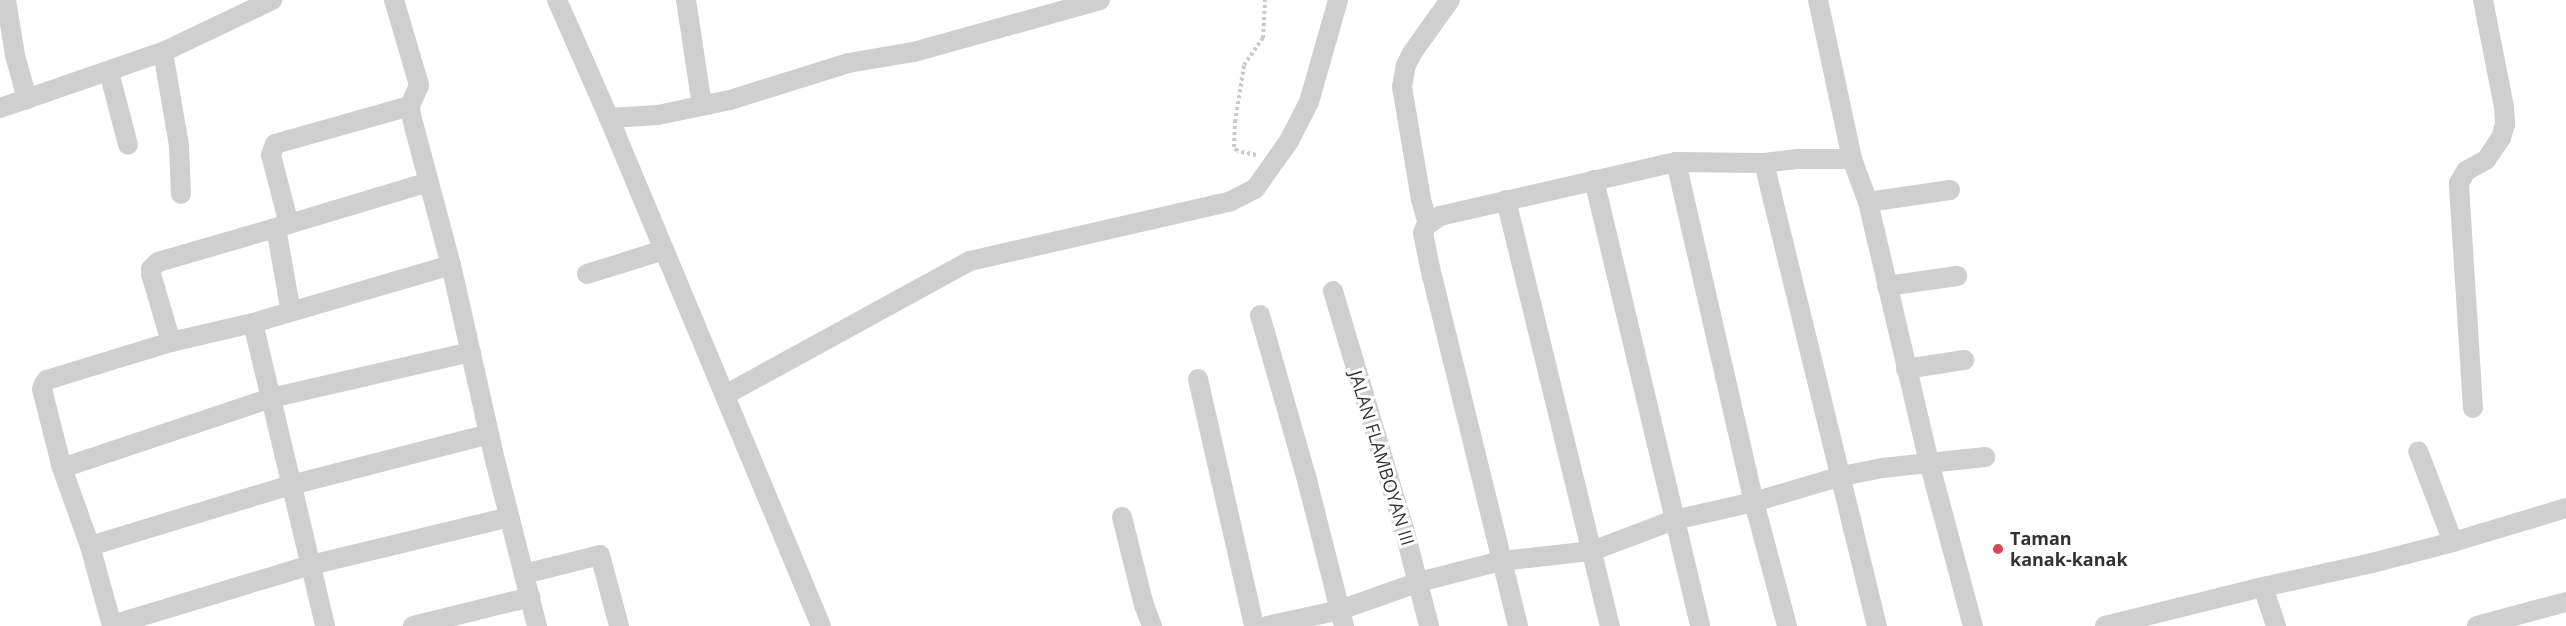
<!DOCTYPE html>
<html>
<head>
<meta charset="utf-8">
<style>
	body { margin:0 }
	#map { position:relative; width:2566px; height:626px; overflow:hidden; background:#fff; font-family:"Open Sans",sans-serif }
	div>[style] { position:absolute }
	.path>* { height:4px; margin-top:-2px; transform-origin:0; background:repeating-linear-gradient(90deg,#c9c9c9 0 3px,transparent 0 6px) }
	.minor>* { height:20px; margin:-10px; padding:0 10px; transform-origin:10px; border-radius:10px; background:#cfcfcf }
	.dots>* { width:16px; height:16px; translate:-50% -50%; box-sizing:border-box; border:3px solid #fff; border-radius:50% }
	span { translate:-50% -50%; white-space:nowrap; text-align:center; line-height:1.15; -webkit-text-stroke:6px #fff; paint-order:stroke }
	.street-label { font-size:18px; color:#323232 }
	.poi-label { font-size:18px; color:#323232; font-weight:700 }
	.left { translate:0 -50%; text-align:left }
</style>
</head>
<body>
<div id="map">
	<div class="path">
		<div style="left:1256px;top:155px;width:19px;rotate:-168deg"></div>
		<div style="left:1237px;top:151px;width:5px;rotate:-127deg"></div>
		<div style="left:1234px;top:147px;width:25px;rotate:-88deg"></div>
		<div style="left:1235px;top:122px;width:58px;rotate:-81deg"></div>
		<div style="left:1244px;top:65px;width:33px;rotate:-55deg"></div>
		<div style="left:1263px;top:38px;width:38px;rotate:-87deg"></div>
	</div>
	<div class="minor">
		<div style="left:6px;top:0;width:56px;rotate:80.7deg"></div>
		<div style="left:15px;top:55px;width:46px;rotate:74.7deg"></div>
		<div style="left:394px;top:0;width:89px;rotate:73.6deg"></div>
		<div style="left:419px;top:85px;width:23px;rotate:113deg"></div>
		<div style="left:410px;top:106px;width:9px;rotate:84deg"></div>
		<div style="left:411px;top:115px;width:155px;rotate:75.1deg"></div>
		<div style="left:451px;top:265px;width:204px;rotate:77.3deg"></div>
		<div style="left:496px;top:464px;width:167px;rotate:75.8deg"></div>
		<div style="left:557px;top:0;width:129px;rotate:66.2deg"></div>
		<div style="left:609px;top:118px;width:550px;rotate:67.35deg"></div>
		<div style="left:686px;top:0;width:107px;rotate:81.4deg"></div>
		<div style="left:1818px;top:0;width:163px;rotate:77.9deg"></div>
		<div style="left:1852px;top:159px;width:46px;rotate:69.6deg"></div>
		<div style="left:1868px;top:202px;width:267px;rotate:76.8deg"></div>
		<div style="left:1929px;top:462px;width:170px;rotate:75deg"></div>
		<div style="left:163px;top:52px;width:95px;rotate:80.3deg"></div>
		<div style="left:179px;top:146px;width:48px;rotate:87.6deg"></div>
		<div style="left:109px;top:72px;width:75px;rotate:75.4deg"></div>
		<div style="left:410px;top:106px;width:140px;rotate:164.3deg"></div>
		<div style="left:275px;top:144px;width:12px;rotate:110deg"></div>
		<div style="left:271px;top:155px;width:71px;rotate:75.4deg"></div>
		<div style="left:289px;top:224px;width:136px;rotate:163.8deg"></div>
		<div style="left:158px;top:262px;width:10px;rotate:135deg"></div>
		<div style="left:151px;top:269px;width:5px;rotate:90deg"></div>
		<div style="left:151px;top:274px;width:71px;rotate:73.6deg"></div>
		<div style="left:171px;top:342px;width:84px;rotate:-13deg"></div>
		<div style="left:253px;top:323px;width:206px;rotate:-16.3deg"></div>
		<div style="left:0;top:108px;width:172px;rotate:-19deg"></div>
		<div style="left:163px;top:52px;width:121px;rotate:-25.5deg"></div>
		<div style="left:609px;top:118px;width:49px;rotate:-3.5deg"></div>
		<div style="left:658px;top:115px;width:74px;rotate:-11.8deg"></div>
		<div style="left:730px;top:100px;width:124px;rotate:-17.4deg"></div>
		<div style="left:848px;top:63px;width:67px;rotate:-9.5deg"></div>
		<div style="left:914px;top:52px;width:193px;rotate:-15.6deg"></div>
		<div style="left:1676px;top:162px;width:349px;rotate:77.1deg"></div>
		<div style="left:1754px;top:502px;width:128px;rotate:75.1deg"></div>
		<div style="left:1764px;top:163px;width:477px;rotate:76.3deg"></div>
		<div style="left:1594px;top:180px;width:458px;rotate:76.6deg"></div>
		<div style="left:1506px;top:200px;width:439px;rotate:76.3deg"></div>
		<div style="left:1868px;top:202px;width:83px;rotate:-8.3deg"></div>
		<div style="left:289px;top:224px;width:146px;rotate:-16.7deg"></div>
		<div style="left:1428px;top:224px;width:26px;rotate:-106deg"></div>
		<div style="left:1421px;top:199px;width:114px;rotate:-99.6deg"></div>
		<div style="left:1402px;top:87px;width:22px;rotate:-80deg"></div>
		<div style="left:1406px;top:65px;width:13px;rotate:-63deg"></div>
		<div style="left:1412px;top:53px;width:65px;rotate:-54.4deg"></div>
		<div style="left:276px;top:228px;width:85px;rotate:79.9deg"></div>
		<div style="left:587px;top:274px;width:81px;rotate:-17.3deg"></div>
		<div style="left:1887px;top:286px;width:71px;rotate:-8.1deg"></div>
		<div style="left:1333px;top:291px;width:248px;rotate:73.4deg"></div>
		<div style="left:1404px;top:529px;width:100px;rotate:75.5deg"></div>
		<div style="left:1260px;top:315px;width:167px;rotate:74.1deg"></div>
		<div style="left:1306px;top:476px;width:155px;rotate:75.8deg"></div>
		<div style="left:253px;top:323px;width:311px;rotate:76.6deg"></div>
		<div style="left:171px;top:342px;width:130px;rotate:163deg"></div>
		<div style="left:47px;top:380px;width:5px;rotate:127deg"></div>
		<div style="left:44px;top:384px;width:5px;rotate:112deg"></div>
		<div style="left:42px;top:389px;width:81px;rotate:75.8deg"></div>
		<div style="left:62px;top:468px;width:220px;rotate:-18.5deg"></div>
		<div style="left:271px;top:398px;width:205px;rotate:-13deg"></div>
		<div style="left:1906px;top:369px;width:59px;rotate:-8.8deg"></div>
		<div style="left:1198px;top:379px;width:253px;rotate:77.2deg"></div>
		<div style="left:725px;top:395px;width:279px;rotate:-28.7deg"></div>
		<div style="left:970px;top:261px;width:268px;rotate:-12.9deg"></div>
		<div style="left:1231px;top:201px;width:27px;rotate:-27deg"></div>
		<div style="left:1255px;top:189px;width:59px;rotate:-54.7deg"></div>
		<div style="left:1289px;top:141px;width:44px;rotate:-62.9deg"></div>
		<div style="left:1309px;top:102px;width:106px;rotate:-74.1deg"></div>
		<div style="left:2473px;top:408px;width:225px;rotate:-93.6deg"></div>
		<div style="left:2459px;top:183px;width:14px;rotate:-60deg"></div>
		<div style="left:2466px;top:171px;width:23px;rotate:-29deg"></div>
		<div style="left:2486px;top:160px;width:27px;rotate:-56deg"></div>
		<div style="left:2501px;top:138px;width:15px;rotate:-74deg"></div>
		<div style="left:2505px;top:124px;width:17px;rotate:-93deg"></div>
		<div style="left:2504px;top:107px;width:109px;rotate:-101.1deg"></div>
		<div style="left:62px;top:468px;width:83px;rotate:70.3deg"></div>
		<div style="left:90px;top:546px;width:83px;rotate:74.6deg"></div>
		<div style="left:1122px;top:517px;width:91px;rotate:76deg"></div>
		<div style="left:1144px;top:605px;width:22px;rotate:69deg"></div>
		<div style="left:2453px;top:542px;width:118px;rotate:-16.7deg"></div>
		<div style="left:90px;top:546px;width:210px;rotate:-16.9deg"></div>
		<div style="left:291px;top:485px;width:204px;rotate:-14.4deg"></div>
		<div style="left:524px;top:574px;width:78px;rotate:-14deg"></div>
		<div style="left:600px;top:555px;width:73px;rotate:75deg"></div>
		<div style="left:112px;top:625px;width:208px;rotate:-16.8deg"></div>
		<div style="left:311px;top:565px;width:204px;rotate:-13.6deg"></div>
		<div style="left:413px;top:626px;width:121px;rotate:-13.9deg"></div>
		<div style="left:1267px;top:626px;width:75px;rotate:-12.4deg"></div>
		<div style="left:1340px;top:610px;width:84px;rotate:-19.5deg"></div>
		<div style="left:1419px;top:582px;width:85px;rotate:-14.4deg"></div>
		<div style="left:1501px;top:561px;width:92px;rotate:-6.3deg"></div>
		<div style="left:1592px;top:551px;width:88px;rotate:-20.7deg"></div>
		<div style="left:1674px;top:520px;width:82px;rotate:-12.7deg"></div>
		<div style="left:1754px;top:502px;width:92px;rotate:-16.5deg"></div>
		<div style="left:1842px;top:476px;width:41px;rotate:-11.3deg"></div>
		<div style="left:1882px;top:468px;width:104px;rotate:-6.1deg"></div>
		<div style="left:1518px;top:626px;width:359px;rotate:-103.8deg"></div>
		<div style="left:1432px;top:277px;width:45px;rotate:-101.6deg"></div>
		<div style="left:1423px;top:233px;width:8px;rotate:-67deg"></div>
		<div style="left:1426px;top:226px;width:17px;rotate:-36deg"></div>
		<div style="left:1440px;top:216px;width:242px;rotate:-12.9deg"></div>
		<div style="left:1676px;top:162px;width:88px;rotate:0.7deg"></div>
		<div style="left:1764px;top:163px;width:35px;rotate:-7deg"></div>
		<div style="left:1799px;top:159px;width:53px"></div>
		<div style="left:2105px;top:626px;width:163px;rotate:-13.9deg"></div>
		<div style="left:2276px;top:626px;width:41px;rotate:-108.4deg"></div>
		<div style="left:2263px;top:587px;width:107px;rotate:-12.4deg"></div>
		<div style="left:2368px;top:564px;width:88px;rotate:-14.5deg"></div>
		<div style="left:2453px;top:542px;width:97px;rotate:-111deg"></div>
		<div style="left:2477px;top:626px;width:92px;rotate:-15.1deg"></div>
	</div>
	<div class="dots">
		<div style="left:1998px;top:549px;background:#d54852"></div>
	</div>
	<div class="street-label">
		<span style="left:1382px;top:458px;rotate:73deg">JALAN FLAMBOYAN III</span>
	</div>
	<div class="poi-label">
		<span class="left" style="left:2010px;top:549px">Taman<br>kanak-kanak</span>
	</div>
</div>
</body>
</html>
